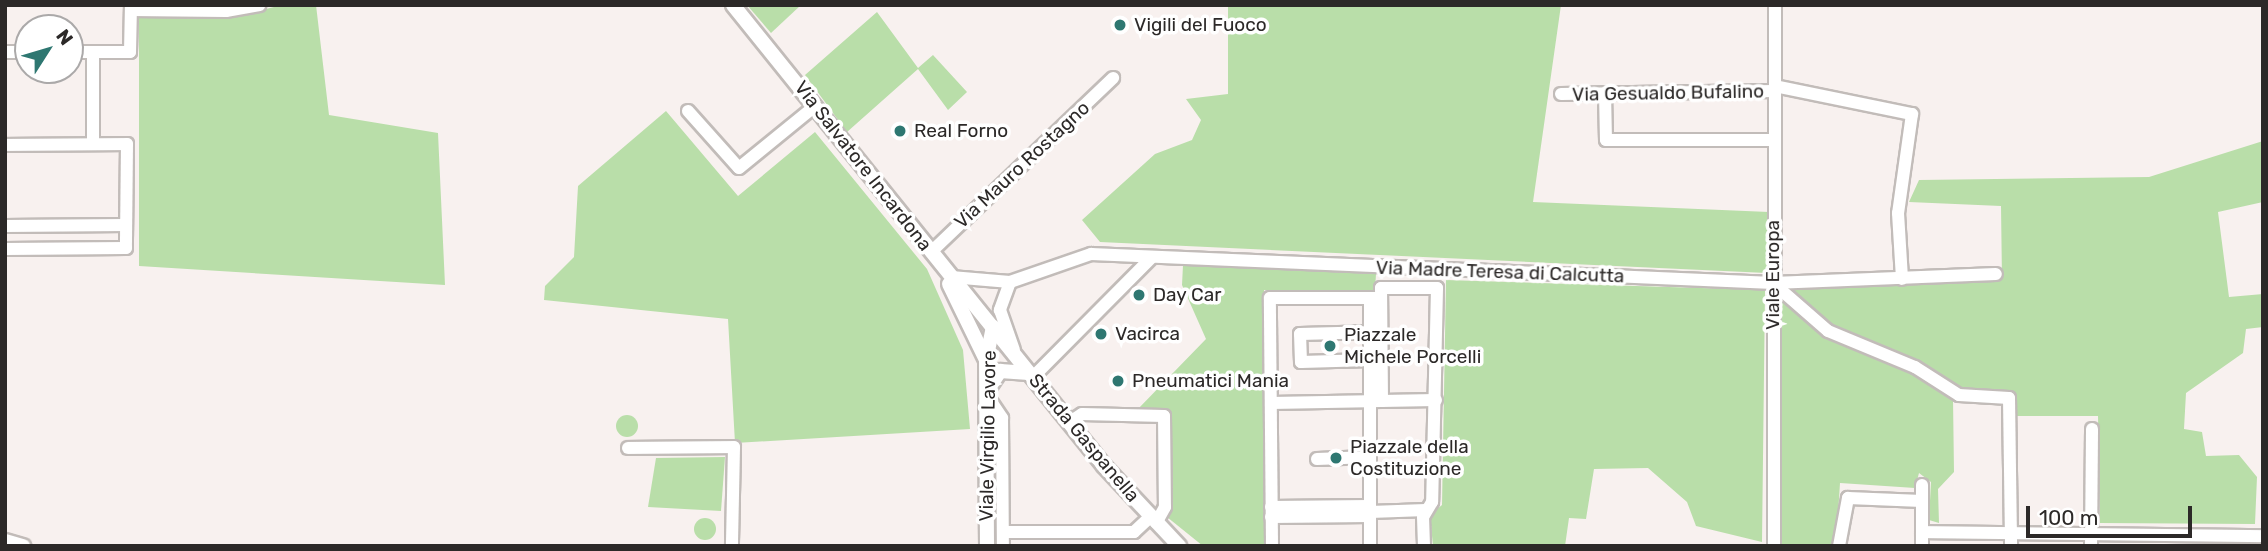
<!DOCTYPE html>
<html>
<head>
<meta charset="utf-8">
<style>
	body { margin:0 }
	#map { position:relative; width:2268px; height:551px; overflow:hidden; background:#f8f1ef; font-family:Rubik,sans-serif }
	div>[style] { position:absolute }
	.green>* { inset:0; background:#b9dea9 }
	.round { border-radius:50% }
	.roads { filter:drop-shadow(2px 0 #c2bcb9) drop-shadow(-2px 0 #c2bcb9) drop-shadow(0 2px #c2bcb9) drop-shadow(0 -2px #c2bcb9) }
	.minor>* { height:12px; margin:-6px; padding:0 6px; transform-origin:6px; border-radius:6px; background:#fff }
	.tertiary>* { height:14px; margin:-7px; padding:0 7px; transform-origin:7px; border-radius:7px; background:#fff }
	.dots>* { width:19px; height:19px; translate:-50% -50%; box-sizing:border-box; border:4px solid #fff; border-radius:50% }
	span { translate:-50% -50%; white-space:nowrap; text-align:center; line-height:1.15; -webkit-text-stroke:7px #fff; paint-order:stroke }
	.poi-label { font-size:19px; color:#2c2928 }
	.left { translate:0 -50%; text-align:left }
	.street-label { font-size:19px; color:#2c2928 }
	.frame { position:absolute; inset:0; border:7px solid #2c2928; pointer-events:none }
	.north { position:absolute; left:14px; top:14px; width:70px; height:70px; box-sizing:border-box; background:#fff; border:2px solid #aba9a9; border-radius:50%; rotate:53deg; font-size:19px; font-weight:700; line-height:28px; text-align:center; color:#2c2928 }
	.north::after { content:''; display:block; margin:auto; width:24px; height:32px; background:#2e7771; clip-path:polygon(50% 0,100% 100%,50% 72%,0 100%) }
	.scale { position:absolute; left:2026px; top:506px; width:166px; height:32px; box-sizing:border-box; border:4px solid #2c2928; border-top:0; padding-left:9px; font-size:21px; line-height:24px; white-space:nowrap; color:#2c2928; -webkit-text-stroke:5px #fff; paint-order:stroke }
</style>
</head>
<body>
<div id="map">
	<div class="green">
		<div style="clip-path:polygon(282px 5px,316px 5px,329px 115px,438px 133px,445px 285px,139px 266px,139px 16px,226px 19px)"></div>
		<div style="clip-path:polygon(747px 5px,801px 5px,771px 33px)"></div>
		<div style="clip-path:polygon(1228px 5px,1561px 5px,1533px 202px,1769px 212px,1767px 273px,1100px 242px,1082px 220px,1155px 154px,1192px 140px,1201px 120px,1186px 99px,1228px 94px)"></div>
		<div style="clip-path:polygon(877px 12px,918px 68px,933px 55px,967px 92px,948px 110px,918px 69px,847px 132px,805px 75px)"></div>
		<div style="clip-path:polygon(666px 111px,738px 196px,815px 132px,927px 269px,963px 350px,970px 429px,735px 443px,728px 319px,544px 300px,545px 286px,574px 257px,578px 186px)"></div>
		<div style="clip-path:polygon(2263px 141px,2263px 202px,2218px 212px,2229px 297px,2263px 294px,2263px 327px,2246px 329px,2243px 353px,2186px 393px,2184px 429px,2202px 432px,2206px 456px,2239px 455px,2257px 477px,2255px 524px,2100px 523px,2098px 416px,2015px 416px,2017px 400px,1953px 398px,1954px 472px,1938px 489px,1939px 523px,1929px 520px,1931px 482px,1919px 473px,1915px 488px,1840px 483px,1836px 546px,1781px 546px,1778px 298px,1786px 289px,2002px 280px,2001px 206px,1909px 202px,1919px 180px,2149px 177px)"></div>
		<div style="clip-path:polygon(1183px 265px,1376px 274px,1375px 290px,1264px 290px,1268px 546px,1203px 546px,1167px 517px,1173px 506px,1171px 414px,1137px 410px,1206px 339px,1182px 285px)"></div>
		<div style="clip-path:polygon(1446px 280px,1765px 290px,1762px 542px,1696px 526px,1687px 502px,1648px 468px,1594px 469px,1586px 519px,1569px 518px,1565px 546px,1433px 546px,1430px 515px,1442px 505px)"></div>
		<div class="round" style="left:616px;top:415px;width:22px;height:22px"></div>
		<div style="clip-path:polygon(725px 457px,721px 511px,648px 507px,656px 458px)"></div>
		<div class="round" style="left:694px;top:518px;width:22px;height:22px"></div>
	</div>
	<div class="roads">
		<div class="minor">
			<div style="left:131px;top:10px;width:95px;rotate:0.6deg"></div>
			<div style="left:226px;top:11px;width:34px;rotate:-10deg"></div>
			<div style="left:5px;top:52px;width:23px"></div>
			<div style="left:70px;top:52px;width:60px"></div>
			<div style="left:130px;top:52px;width:47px;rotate:-88.8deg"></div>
			<div style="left:1775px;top:86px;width:140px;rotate:11.6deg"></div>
			<div style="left:1912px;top:114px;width:100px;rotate:98deg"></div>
			<div style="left:1898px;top:213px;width:66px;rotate:86.5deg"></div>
			<div style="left:1605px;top:93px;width:47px;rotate:88.8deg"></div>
			<div style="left:1606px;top:140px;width:169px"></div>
			<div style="left:1561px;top:94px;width:214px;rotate:-0.8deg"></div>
			<div style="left:688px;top:111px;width:76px;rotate:48.2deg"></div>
			<div style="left:739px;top:168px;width:98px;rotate:-39.2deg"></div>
			<div style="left:93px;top:144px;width:92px;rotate:-90deg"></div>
			<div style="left:5px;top:145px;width:122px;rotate:-0.5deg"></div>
			<div style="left:127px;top:144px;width:104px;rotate:90.6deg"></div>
			<div style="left:126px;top:248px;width:121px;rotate:179.5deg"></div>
			<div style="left:5px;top:226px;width:121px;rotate:-0.5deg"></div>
			<div style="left:931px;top:252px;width:252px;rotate:-43.7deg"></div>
			<div style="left:951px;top:277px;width:59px;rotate:4.8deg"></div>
			<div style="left:1010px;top:282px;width:86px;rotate:-19.1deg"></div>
			<div style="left:1091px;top:254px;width:683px;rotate:2.43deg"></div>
			<div style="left:1773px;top:283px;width:223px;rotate:-2.3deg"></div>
			<div style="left:1010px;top:282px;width:30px;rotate:110deg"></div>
			<div style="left:1000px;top:310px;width:42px;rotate:70.7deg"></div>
			<div style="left:1773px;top:283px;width:73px;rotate:41.1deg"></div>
			<div style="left:1828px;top:331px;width:94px;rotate:22.5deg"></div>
			<div style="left:1915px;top:367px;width:52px;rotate:32.5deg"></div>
			<div style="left:1959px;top:395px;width:50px;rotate:3.4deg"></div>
			<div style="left:2009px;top:398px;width:148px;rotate:89.2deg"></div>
			<div style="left:1370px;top:298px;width:248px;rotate:90deg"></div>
			<div style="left:1370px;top:360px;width:69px;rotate:178.3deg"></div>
			<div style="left:1301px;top:362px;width:28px;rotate:-92deg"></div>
			<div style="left:1300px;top:334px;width:77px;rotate:-1.5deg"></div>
			<div style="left:1033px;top:377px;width:169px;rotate:-45.2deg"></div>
			<div style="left:986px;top:394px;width:29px;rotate:56deg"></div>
			<div style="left:1002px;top:418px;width:128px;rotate:89.6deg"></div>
			<div style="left:1382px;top:401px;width:113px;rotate:-90.5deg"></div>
			<div style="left:1381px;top:288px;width:56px"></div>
			<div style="left:1437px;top:288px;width:214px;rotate:91.3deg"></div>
			<div style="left:1432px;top:502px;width:17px;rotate:121deg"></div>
			<div style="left:1423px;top:517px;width:29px;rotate:88deg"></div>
			<div style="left:1271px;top:403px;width:165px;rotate:-1deg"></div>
			<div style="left:1070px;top:422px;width:14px;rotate:-34deg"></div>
			<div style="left:1082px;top:414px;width:82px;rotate:1.4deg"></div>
			<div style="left:1164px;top:416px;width:91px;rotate:89.4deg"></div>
			<div style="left:1165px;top:507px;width:18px;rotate:119deg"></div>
			<div style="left:628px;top:448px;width:106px;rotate:-0.5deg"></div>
			<div style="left:734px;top:447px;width:99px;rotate:91.2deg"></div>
			<div style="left:1317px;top:459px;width:53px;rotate:-2.2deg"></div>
			<div style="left:1271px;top:507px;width:99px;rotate:-0.6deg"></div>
			<div style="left:1370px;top:512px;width:56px;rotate:-2deg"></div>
			<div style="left:1271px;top:517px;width:99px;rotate:-0.6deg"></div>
			<div style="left:1003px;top:532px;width:131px"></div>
			<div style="left:1134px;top:532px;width:22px;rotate:-43deg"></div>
			<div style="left:1922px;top:532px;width:341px;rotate:0.7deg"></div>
			<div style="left:1272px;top:546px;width:248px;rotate:-90.5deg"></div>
			<div style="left:1270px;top:298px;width:111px"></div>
			<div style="left:1774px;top:546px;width:541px;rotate:-89.89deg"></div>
			<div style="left:1839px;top:546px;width:49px;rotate:-79.4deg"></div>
			<div style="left:1848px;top:498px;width:74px;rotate:2.3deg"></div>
			<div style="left:1922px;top:546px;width:61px;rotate:-90deg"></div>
			<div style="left:2091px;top:546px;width:117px;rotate:-89.5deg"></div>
		</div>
		<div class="tertiary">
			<div style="left:733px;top:5px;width:592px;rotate:51.17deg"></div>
			<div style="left:1104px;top:466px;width:110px;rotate:46.8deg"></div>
			<div style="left:949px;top:284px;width:85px;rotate:64deg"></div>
			<div style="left:988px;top:389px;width:22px;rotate:-56deg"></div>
			<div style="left:1000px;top:371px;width:29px;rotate:4deg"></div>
			<div style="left:5px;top:541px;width:19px;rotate:16deg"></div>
			<div style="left:987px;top:546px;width:186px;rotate:-90.3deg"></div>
			<div style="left:986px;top:360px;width:34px;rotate:-78deg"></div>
		</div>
	</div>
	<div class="dots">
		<div style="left:1120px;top:25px;background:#2e7771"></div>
		<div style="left:900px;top:131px;background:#2e7771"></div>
		<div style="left:1139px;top:295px;background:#2e7771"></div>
		<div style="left:1101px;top:334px;background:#2e7771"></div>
		<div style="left:1330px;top:346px;background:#2e7771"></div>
		<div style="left:1118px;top:381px;background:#2e7771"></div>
		<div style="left:1336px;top:458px;background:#2e7771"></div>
	</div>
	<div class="poi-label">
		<span class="left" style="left:1134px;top:25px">Vigili del Fuoco</span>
		<span class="left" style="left:914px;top:131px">Real Forno</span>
		<span class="left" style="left:1153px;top:295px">Day Car</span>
		<span class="left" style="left:1115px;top:334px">Vacirca</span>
		<span class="left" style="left:1344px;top:346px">Piazzale<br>Michele Porcelli</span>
		<span class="left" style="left:1132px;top:381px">Pneumatici Mania</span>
		<span class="left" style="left:1350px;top:458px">Piazzale della<br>Costituzione</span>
	</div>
	<div class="street-label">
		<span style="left:1668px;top:93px;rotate:-1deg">Via Gesualdo Bufalino</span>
		<span style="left:1022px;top:165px;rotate:-43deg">Via Mauro Rostagno</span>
		<span style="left:863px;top:166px;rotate:52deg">Via Salvatore Incardona</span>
		<span style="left:1500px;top:272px;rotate:2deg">Via Madre Teresa di Calcutta</span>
		<span style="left:1773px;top:275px;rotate:-90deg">Viale Europa</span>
		<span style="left:988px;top:436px;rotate:-89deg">Viale Virgilio Lavore</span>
		<span style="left:1084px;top:438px;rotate:50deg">Strada Gaspanella</span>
	</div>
	<div class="frame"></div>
	<div class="north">N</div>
	<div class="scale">100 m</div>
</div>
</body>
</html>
